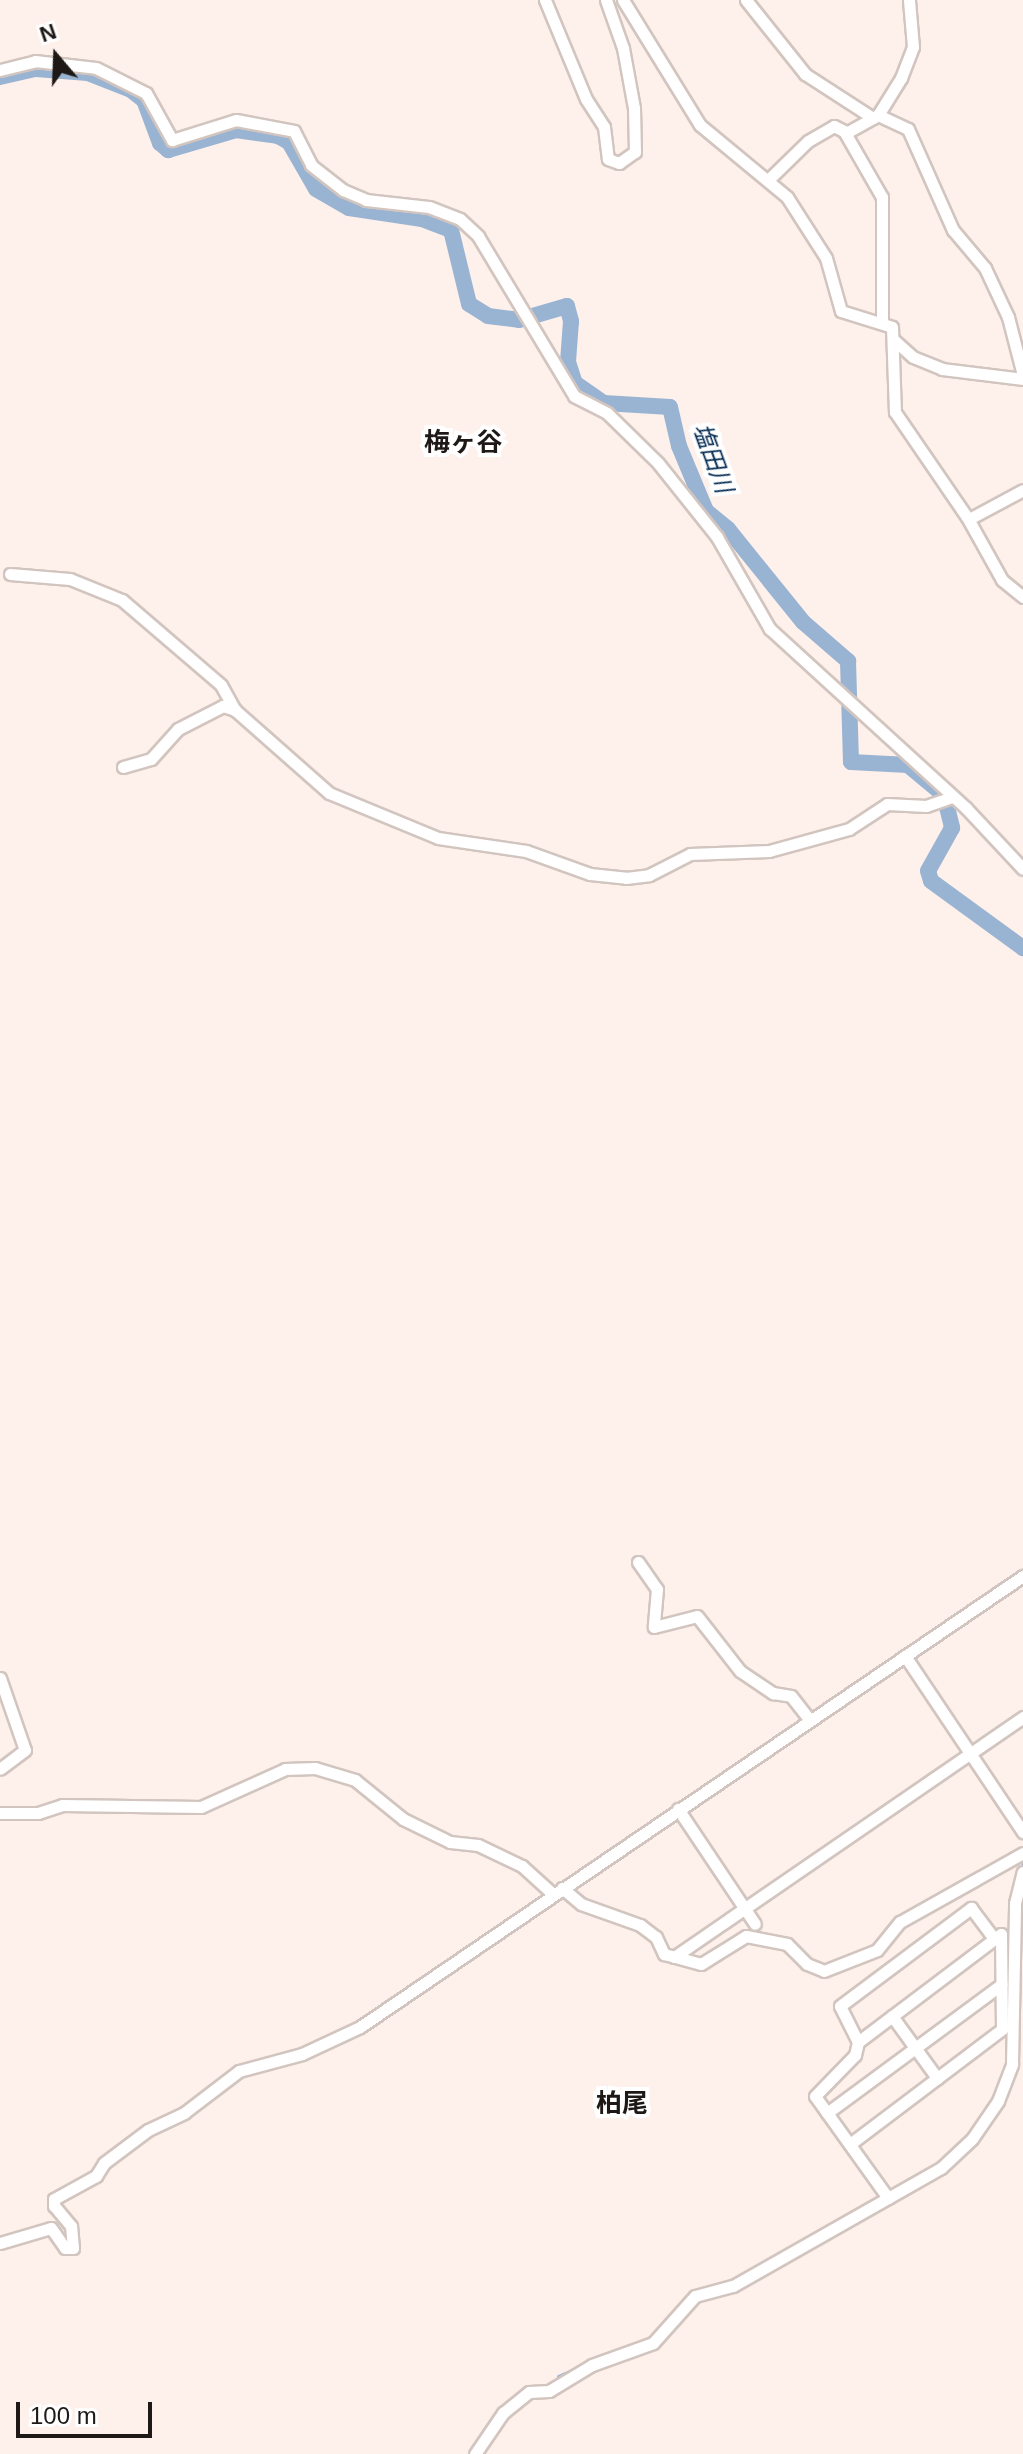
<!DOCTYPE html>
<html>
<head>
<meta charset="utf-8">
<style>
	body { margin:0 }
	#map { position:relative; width:1023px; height:2454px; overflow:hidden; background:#fef0ea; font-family:Arial,"Noto Sans JP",sans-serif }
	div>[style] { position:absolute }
	.stream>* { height:3px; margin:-1.5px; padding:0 1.5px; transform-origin:1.5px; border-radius:1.5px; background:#99b3d2 }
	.river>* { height:16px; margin:-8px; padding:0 8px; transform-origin:8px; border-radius:8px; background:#99b3d2 }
	.roads { filter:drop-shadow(2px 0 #d2c5bf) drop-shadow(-2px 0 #d2c5bf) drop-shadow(0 2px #d2c5bf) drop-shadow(0 -2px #d2c5bf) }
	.street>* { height:11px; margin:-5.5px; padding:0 5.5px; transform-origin:5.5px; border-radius:5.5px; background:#fff }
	span { translate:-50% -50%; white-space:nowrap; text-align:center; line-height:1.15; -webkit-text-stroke:8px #fff; paint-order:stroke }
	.water-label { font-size:24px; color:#062c54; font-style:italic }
	.quarter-label { font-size:26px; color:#1e1917; font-weight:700 }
	.north { position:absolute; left:16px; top:16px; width:80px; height:80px; -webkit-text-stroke:6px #fff; paint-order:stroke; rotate:341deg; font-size:22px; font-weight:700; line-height:32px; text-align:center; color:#1e1917 }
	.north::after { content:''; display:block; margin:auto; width:28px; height:36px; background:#1e1917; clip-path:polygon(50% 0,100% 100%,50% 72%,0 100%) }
	.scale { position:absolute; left:16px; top:2402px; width:136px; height:36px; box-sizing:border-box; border:4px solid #1e1917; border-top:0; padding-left:10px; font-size:24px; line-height:28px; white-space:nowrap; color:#1e1917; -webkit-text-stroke:6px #fff; paint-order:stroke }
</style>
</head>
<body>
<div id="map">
	<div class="stream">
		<div style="left:1010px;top:1902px;width:41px;rotate:-71.6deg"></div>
		<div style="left:558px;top:2376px;width:20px;rotate:-24deg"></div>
	</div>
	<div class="river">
		<div style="left:0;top:77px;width:37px;rotate:-13deg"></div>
		<div style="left:36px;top:69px;width:52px;rotate:4.4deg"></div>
		<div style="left:88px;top:73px;width:46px;rotate:21.6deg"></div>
		<div style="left:131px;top:90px;width:16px;rotate:38deg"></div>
		<div style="left:144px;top:100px;width:46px;rotate:69.6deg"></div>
		<div style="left:160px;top:143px;width:11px;rotate:41deg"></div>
		<div style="left:168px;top:150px;width:71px;rotate:-16.4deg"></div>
		<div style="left:236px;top:130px;width:42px;rotate:8.1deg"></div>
		<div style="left:278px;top:136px;width:13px;rotate:29deg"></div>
		<div style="left:289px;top:142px;width:54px;rotate:60.1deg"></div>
		<div style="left:316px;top:189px;width:38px;rotate:30deg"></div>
		<div style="left:349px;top:208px;width:74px;rotate:8.6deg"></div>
		<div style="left:422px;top:219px;width:31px;rotate:21deg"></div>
		<div style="left:451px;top:230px;width:76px;rotate:76.3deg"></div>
		<div style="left:469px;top:304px;width:22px;rotate:32deg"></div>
		<div style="left:488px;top:316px;width:31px;rotate:7deg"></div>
		<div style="left:519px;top:320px;width:50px;rotate:-16.3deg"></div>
		<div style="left:567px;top:306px;width:16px;rotate:75deg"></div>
		<div style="left:571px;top:321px;width:41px;rotate:94.2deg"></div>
		<div style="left:568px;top:362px;width:22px;rotate:72deg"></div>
		<div style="left:575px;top:383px;width:35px;rotate:35deg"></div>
		<div style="left:604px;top:403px;width:66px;rotate:3.5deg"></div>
		<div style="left:670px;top:407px;width:40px;rotate:77deg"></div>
		<div style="left:679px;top:446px;width:70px;rotate:67.4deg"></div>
		<div style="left:706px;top:511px;width:28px;rotate:39deg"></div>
		<div style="left:728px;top:529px;width:119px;rotate:51.1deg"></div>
		<div style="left:803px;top:622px;width:60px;rotate:40.9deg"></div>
		<div style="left:848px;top:661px;width:101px;rotate:88.3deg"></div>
		<div style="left:851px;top:762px;width:57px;rotate:3deg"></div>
		<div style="left:908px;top:765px;width:47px;rotate:39.8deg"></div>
		<div style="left:944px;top:795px;width:34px;rotate:76deg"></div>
		<div style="left:952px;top:828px;width:49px;rotate:119.2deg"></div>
		<div style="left:928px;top:871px;width:10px;rotate:73deg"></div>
		<div style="left:931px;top:881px;width:114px;rotate:36.1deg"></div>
	</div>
	<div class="roads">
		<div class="street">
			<div style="left:545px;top:0;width:107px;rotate:67.5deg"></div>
			<div style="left:586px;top:99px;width:33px;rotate:57deg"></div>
			<div style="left:604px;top:127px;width:32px;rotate:83deg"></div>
			<div style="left:608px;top:159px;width:12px;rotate:20deg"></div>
			<div style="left:619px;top:163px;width:19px;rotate:-35deg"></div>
			<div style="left:635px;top:152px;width:44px;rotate:-91.3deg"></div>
			<div style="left:634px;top:108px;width:61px;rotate:-100.4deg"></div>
			<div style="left:623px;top:48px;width:51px;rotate:-109.5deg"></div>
			<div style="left:623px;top:0;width:147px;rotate:58.4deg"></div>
			<div style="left:700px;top:125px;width:113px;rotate:39.6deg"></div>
			<div style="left:787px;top:197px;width:72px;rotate:57.4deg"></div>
			<div style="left:826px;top:258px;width:55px;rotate:74.2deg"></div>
			<div style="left:841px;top:311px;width:53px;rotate:17.4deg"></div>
			<div style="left:892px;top:327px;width:85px;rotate:88deg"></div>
			<div style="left:895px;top:412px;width:127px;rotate:55.6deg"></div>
			<div style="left:967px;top:517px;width:72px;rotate:60.9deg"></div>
			<div style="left:1002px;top:580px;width:27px;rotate:39deg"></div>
			<div style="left:746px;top:0;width:95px;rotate:51.4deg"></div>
			<div style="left:805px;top:74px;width:81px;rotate:32.9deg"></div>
			<div style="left:0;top:70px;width:36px;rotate:-14deg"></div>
			<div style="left:35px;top:61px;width:61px;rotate:6.5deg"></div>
			<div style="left:96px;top:68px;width:56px;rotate:26.6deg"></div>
			<div style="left:146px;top:93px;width:54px;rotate:61deg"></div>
			<div style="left:172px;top:140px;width:67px;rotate:-17.4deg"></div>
			<div style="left:236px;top:120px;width:59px;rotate:10.7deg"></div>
			<div style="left:294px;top:131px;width:38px;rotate:63deg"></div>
			<div style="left:311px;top:165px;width:41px;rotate:38deg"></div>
			<div style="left:343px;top:190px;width:25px;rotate:23deg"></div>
			<div style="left:366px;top:200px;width:63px;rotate:6.3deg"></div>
			<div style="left:429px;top:207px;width:33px;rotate:21deg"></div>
			<div style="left:460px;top:219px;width:25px;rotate:43deg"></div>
			<div style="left:478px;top:236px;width:187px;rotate:59deg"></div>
			<div style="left:574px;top:396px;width:37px;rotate:27deg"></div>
			<div style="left:607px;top:413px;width:71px;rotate:44.4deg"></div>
			<div style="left:658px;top:463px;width:95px;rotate:51.4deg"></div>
			<div style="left:717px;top:537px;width:106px;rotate:60.1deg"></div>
			<div style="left:770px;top:629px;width:265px;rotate:42.4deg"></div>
			<div style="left:966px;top:808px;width:83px;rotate:46.9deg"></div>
			<div style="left:878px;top:115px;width:33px;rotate:25deg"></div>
			<div style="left:908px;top:129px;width:111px;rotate:66deg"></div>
			<div style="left:953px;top:230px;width:50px;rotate:49.9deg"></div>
			<div style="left:985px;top:268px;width:54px;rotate:64.9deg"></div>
			<div style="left:1008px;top:317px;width:60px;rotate:75.5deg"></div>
			<div style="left:846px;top:133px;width:37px;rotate:-29deg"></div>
			<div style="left:878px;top:115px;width:44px;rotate:-58.1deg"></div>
			<div style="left:901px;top:78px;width:33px;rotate:-69deg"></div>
			<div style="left:913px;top:47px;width:47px;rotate:-94.9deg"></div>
			<div style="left:768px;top:180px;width:56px;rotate:-44.3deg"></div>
			<div style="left:808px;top:141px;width:30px;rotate:-30deg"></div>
			<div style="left:834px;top:126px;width:11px;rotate:27deg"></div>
			<div style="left:844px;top:131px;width:76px;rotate:60.1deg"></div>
			<div style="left:882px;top:197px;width:124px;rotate:90deg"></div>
			<div style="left:894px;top:340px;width:25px;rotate:42deg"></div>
			<div style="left:913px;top:357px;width:31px;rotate:22deg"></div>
			<div style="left:942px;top:369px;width:82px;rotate:7deg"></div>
			<div style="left:969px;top:519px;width:61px;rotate:-28.2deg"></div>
			<div style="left:10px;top:574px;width:60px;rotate:4.8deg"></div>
			<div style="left:70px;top:579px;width:56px;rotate:22deg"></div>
			<div style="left:122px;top:600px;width:130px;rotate:40.6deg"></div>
			<div style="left:221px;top:685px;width:29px;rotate:61deg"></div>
			<div style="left:123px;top:767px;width:29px;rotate:-16deg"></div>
			<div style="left:151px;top:759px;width:40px;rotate:-48deg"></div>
			<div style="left:178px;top:729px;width:51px;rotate:-27.1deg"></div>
			<div style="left:223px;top:706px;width:13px;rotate:18deg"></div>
			<div style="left:235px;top:710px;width:125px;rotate:41.4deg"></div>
			<div style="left:329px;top:793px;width:118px;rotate:22.4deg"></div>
			<div style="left:438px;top:838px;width:89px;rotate:8.4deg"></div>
			<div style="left:526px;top:851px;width:68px;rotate:19.8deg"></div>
			<div style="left:590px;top:874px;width:36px;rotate:6deg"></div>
			<div style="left:626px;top:878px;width:23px;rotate:-7deg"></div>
			<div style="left:649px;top:875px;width:46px;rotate:-27.1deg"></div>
			<div style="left:690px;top:854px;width:79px;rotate:-2.2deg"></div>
			<div style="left:769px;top:851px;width:83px;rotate:-15.4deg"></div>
			<div style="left:849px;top:829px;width:45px;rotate:-33.3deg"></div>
			<div style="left:887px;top:804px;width:39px;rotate:3deg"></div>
			<div style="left:926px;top:806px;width:28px;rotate:-19deg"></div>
			<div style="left:638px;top:1562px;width:33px;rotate:55deg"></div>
			<div style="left:657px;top:1589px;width:38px;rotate:95deg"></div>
			<div style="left:654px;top:1627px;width:44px;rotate:-14.3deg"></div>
			<div style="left:697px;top:1616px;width:70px;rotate:52deg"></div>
			<div style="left:740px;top:1671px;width:40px;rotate:34deg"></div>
			<div style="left:773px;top:1693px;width:18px;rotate:9deg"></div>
			<div style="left:791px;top:1696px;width:31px;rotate:52deg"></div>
			<div style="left:905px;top:1656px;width:212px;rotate:56.2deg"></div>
			<div style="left:0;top:1678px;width:76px;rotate:70.9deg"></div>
			<div style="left:25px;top:1750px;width:31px;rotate:143deg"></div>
			<div style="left:678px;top:1809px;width:138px;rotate:56.2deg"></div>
			<div style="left:0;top:1813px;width:38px"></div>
			<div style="left:38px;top:1813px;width:25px;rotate:-18deg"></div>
			<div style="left:62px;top:1805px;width:139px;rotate:0.8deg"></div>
			<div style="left:201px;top:1807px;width:92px;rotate:-24.3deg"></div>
			<div style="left:285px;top:1769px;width:30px;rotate:-2deg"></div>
			<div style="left:315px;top:1768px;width:42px;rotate:16.7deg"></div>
			<div style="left:355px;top:1780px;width:62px;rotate:39.1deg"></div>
			<div style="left:403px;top:1819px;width:52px;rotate:26.1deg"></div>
			<div style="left:450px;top:1842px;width:28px;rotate:6deg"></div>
			<div style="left:478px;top:1845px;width:49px;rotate:25.5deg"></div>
			<div style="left:522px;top:1866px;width:43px;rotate:42.2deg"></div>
			<div style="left:562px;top:1888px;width:25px;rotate:40deg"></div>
			<div style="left:581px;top:1904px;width:63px;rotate:19.6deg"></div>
			<div style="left:640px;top:1925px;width:20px;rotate:37deg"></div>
			<div style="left:656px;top:1937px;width:19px;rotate:65deg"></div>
			<div style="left:664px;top:1954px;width:38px;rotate:15deg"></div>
			<div style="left:701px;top:1964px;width:53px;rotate:-31.9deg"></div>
			<div style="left:746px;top:1936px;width:42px;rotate:11deg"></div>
			<div style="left:787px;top:1944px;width:28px;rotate:45deg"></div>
			<div style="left:807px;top:1964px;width:18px;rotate:22deg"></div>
			<div style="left:824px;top:1971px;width:57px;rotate:-21.6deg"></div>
			<div style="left:877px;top:1950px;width:36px;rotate:-51deg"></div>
			<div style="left:900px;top:1922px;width:141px;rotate:-29.3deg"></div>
			<div style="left:674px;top:1957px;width:424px;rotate:-34.5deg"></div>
			<div style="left:892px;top:2016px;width:77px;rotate:54deg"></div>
			<div style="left:858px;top:2042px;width:179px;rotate:-37.1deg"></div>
			<div style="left:827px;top:2113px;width:217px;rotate:-36.4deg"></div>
			<div style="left:850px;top:2144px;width:191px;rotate:-37.1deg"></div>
			<div style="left:1002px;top:2029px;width:95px;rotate:-90.6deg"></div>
			<div style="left:888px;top:2198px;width:125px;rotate:-125.6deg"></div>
			<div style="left:815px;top:2096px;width:57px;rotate:-45.7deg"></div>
			<div style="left:855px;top:2055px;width:13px;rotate:-77deg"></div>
			<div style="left:858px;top:2042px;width:40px;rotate:-116.6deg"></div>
			<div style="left:840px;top:2006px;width:164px;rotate:-36.8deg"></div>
			<div style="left:971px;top:1908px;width:38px;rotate:53deg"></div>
			<div style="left:0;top:2243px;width:53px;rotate:-16.4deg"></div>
			<div style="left:51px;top:2228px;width:24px;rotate:55deg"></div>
			<div style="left:65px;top:2248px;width:8px"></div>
			<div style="left:73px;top:2248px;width:22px;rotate:-95deg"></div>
			<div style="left:71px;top:2226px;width:26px;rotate:-130deg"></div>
			<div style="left:54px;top:2206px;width:7px;rotate:-90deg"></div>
			<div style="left:54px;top:2199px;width:48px;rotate:-28.7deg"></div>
			<div style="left:96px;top:2176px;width:15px;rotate:-58deg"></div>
			<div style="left:104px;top:2163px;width:55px;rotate:-36.9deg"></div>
			<div style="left:148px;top:2130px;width:40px;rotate:-25deg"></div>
			<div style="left:184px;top:2113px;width:69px;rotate:-37.4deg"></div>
			<div style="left:239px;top:2071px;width:65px;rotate:-15.1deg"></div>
			<div style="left:302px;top:2054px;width:64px;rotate:-25deg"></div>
			<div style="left:360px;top:2027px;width:802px;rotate:-34.23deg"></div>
			<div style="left:475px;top:2454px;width:50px;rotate:-55.7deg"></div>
			<div style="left:503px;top:2413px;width:33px;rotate:-39deg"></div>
			<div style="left:529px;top:2392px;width:20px;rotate:-3deg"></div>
			<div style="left:549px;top:2391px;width:50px;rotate:-31.2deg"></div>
			<div style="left:592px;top:2365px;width:65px;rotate:-19.8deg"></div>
			<div style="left:653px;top:2343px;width:63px;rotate:-48.2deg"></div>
			<div style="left:695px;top:2296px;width:39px;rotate:-15deg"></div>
			<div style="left:733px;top:2286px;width:239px;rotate:-29.6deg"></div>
			<div style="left:941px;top:2168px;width:42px;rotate:-43.1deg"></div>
			<div style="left:972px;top:2139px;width:46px;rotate:-55.6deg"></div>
			<div style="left:998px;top:2101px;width:40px;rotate:-69deg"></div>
			<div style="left:1012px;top:2064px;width:161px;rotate:-88.9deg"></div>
			<div style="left:1015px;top:1903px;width:32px;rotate:-76deg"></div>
		</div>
	</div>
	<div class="water-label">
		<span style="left:713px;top:458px;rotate:70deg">塩田川</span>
	</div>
	<div class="quarter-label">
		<span style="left:463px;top:443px">梅ヶ谷</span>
		<span style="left:622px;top:2104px">柏尾</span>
	</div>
	<div class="north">N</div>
	<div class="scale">100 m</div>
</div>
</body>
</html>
